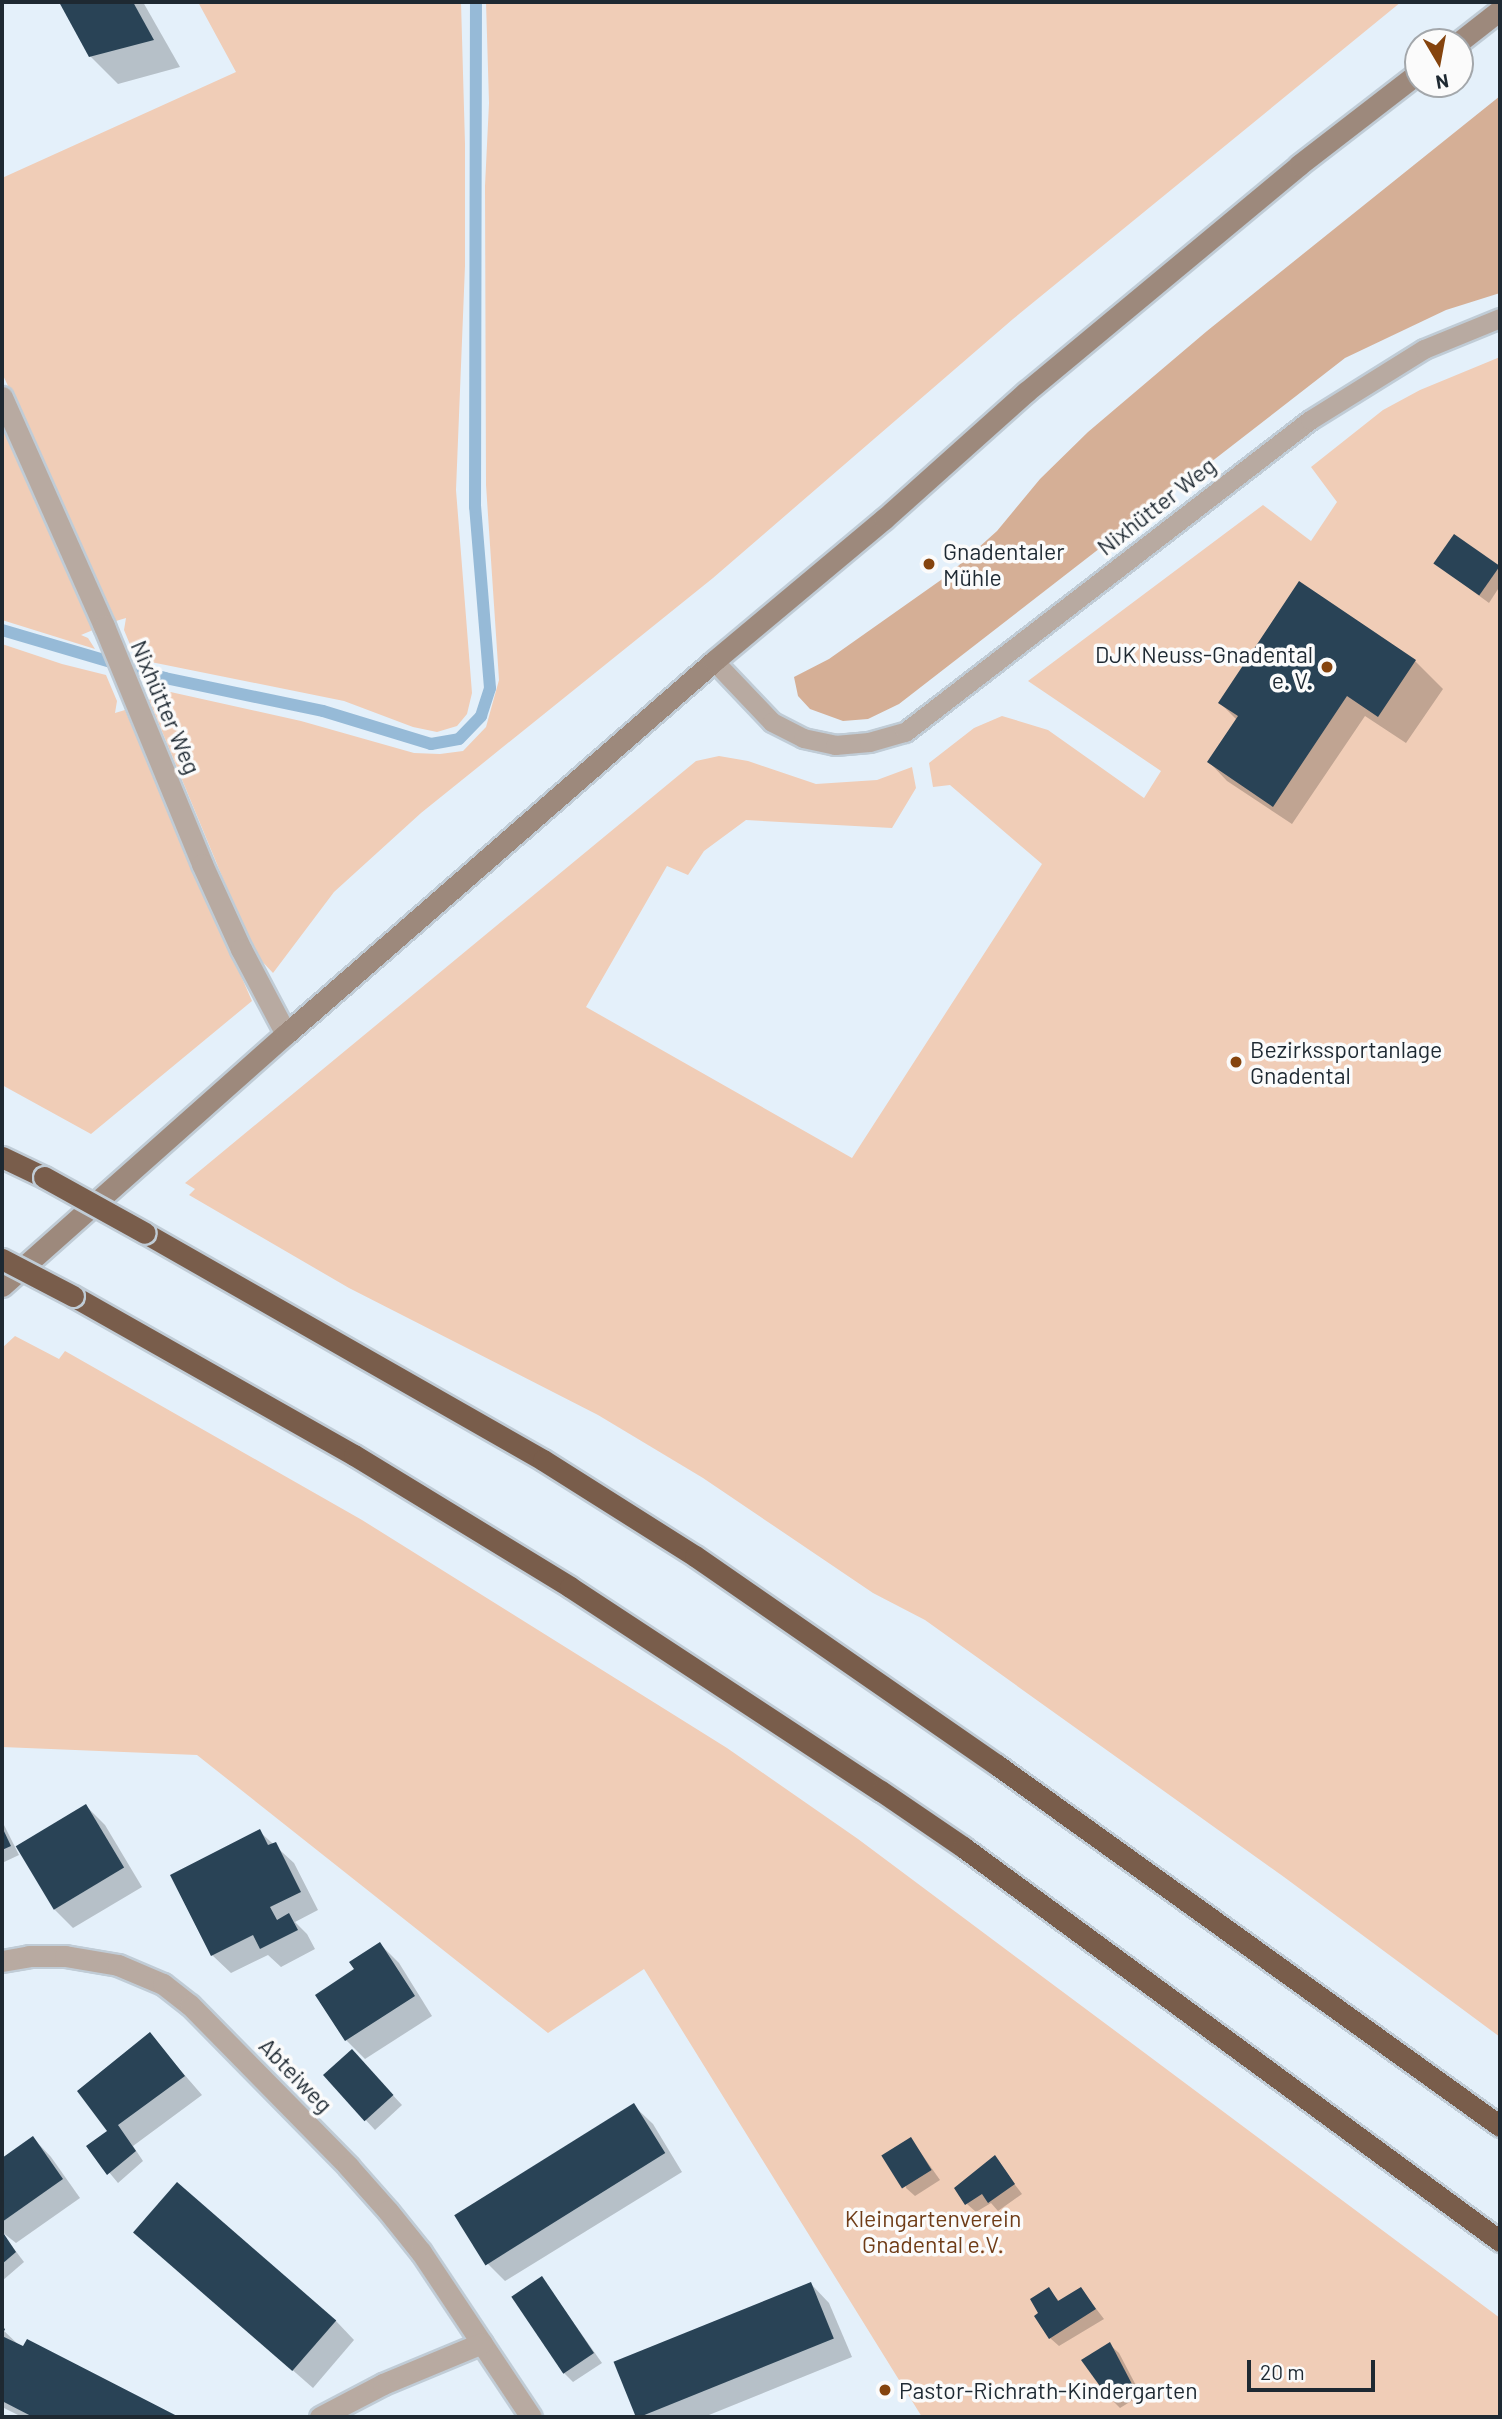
<!DOCTYPE html>
<html>
<head>
<meta charset="utf-8">
<style>
	body { margin:0 }
	#map { position:relative; width:1502px; height:2419px; overflow:hidden; background:#e4f0fa; font-family:Barlow,sans-serif }
	div>[style] { position:absolute }
	.green>* { inset:0; background:#f0cdb7 }
	.forest>* { inset:0; background:#d5af96 }
	.shadow>* { inset:0; background:#0003 }
	.stream>* { height:12px; margin:-6px; padding:0 6px; transform-origin:6px; border-radius:6px; background:#96bad7 }
	.building>* { inset:0; background:#294356; transform-origin:0 0 }
	.roads { filter:drop-shadow(2px 0 #c0ccd6) drop-shadow(-2px 0 #c0ccd6) drop-shadow(0 2px #c0ccd6) drop-shadow(0 -2px #c0ccd6) }
	.service>* { height:19px; margin:-9.5px; padding:0 9.5px; transform-origin:9.5px; border-radius:9.5px; background:#b8aaa1 }
	.minor>* { height:21px; margin:-10.5px; padding:0 10.5px; transform-origin:10.5px; border-radius:10.5px; background:#b8aaa1 }
	.secondary>* { height:21px; margin:-10.5px; padding:0 10.5px; transform-origin:10.5px; border-radius:10.5px; background:#9d897c }
	.motorway>* { height:21px; margin:-10.5px; padding:0 10.5px; transform-origin:10.5px; border-radius:10.5px; background:#795d4b }
	.bridges { filter:drop-shadow(2px 0 #c0ccd6) drop-shadow(-2px 0 #c0ccd6) drop-shadow(0 2px #c0ccd6) drop-shadow(0 -2px #c0ccd6) }
	.motorway-bridge>* { height:21px; margin:-10.5px; padding:0 10.5px; transform-origin:10.5px; border-radius:10.5px; background:#795d4b }
	.dots>* { width:19px; height:19px; translate:-50% -50%; box-sizing:border-box; border:4px solid #fbfbfb; border-radius:50% }
	span { translate:-50% -50%; white-space:nowrap; text-align:center; line-height:1.15; -webkit-text-stroke:7px #fbfbfb; paint-order:stroke }
	.street-label { font-size:23px; color:#1e2932 }
	.poi-label { font-size:23px; color:#1e2932 }
	.left { translate:0 -50%; text-align:left }
	.right { translate:-100% -50%; text-align:right }
	.park-label { font-size:23px; color:#6f3c17 }
	.frame { position:absolute; inset:0; border:4px solid #1e2932; pointer-events:none }
	.north { position:absolute; left:1404px; top:28px; width:70px; height:70px; box-sizing:border-box; background:#fbfbfb; border:2px solid #a3a7ab; border-radius:50%; rotate:170deg; font-size:19px; font-weight:700; line-height:28px; text-align:center; color:#1e2932 }
	.north::after { content:''; display:block; margin:auto; width:24px; height:32px; background:#85440e; clip-path:polygon(50% 0,100% 100%,50% 72%,0 100%) }
	.scale { position:absolute; left:1247px; top:2360px; width:128px; height:32px; box-sizing:border-box; border:4px solid #1e2932; border-top:0; padding-left:9px; font-size:21px; line-height:24px; white-space:nowrap; color:#1e2932; -webkit-text-stroke:5px #fbfbfb; paint-order:stroke }
</style>
</head>
<body>
<div id="map">
	<div class="green">
		<div style="clip-path:polygon(198px 2px,461px 2px,465px 144px,465px 266px,456px 490px,472px 693px,467px 714px,457px 726px,437px 732px,413px 727px,344px 701px,136px 659px,124px 630px,126px 618px,116px 621px,2px 373px,2px 178px,236px 72px)"></div>
		<div style="clip-path:polygon(486px 2px,1401px 2px,1013px 319px,713px 578px,421px 813px,334px 892px,273px 973px,256px 955px,236px 910px,149px 700px,159px 696px,152px 693px,148px 687px,301px 721px,414px 753px,440px 754px,463px 751px,486px 727px,499px 680px,486px 485px,485px 186px,489px 103px)"></div>
		<div style="clip-path:polygon(1500px 357px,1500px 2037px,1284px 1877px,925px 1620px,873px 1593px,703px 1478px,598px 1415px,349px 1288px,189px 1195px,195px 1189px,185px 1183px,696px 761px,719px 756px,748px 761px,816px 784px,877px 780px,912px 767px,916px 788px,892px 828px,746px 820px,704px 851px,688px 875px,667px 866px,586px 1007px,852px 1158px,1042px 864px,950px 785px,933px 787px,929px 763px,974px 728px,1002px 716px,1048px 730px,1144px 798px,1161px 771px,1028px 681px,1263px 505px,1311px 541px,1337px 502px,1311px 467px,1383px 410px,1420px 390px)"></div>
		<div style="clip-path:polygon(2px 424px,93px 630px,81px 635px,88px 638px,95px 649px,2px 620px)"></div>
		<div style="clip-path:polygon(2px 644px,62px 664px,106px 675px,117px 701px,115px 713px,125px 710px,252px 1001px,91px 1134px,2px 1085px)"></div>
		<div style="clip-path:polygon(15px 1336px,59px 1359px,65px 1351px,362px 1520px,727px 1748px,858px 1839px,1500px 2318px,1500px 2417px,922px 2417px,644px 1969px,548px 2033px,197px 1755px,2px 1747px,2px 1348px)"></div>
	</div>
	<div class="forest">
		<div style="clip-path:polygon(1500px 96px,1500px 293px,1446px 310px,1345px 358px,899px 704px,868px 719px,843px 721px,810px 709px,798px 696px,794px 677px,829px 659px,948px 575px,997px 531px,1040px 479px,1088px 432px,1207px 331px)"></div>
	</div>
	<div class="shadow">
		<div style="clip-path:polygon(61px 2px,143px 2px,180px 67px,118px 84px,90px 56px)"></div>
		<div style="clip-path:polygon(1436px 564px,1498px 567px,1500px 586px,1489px 603px)"></div>
		<div style="clip-path:polygon(1415px 661px,1443px 689px,1406px 743px,1365px 716px,1292px 824px,1227px 781px,1209px 762px,1237px 720px,1220px 703px)"></div>
		<div style="clip-path:polygon(86px 1806px,105px 1825px,142px 1887px,73px 1928px,54px 1909px)"></div>
		<div style="clip-path:polygon(2px 1821px,19px 1855px,2px 1863px)"></div>
		<div style="clip-path:polygon(260px 1832px,294px 1863px,318px 1910px,295px 1922px,307px 1934px,315px 1949px,281px 1967px,268px 1955px,231px 1973px,212px 1955px)"></div>
		<div style="clip-path:polygon(380px 1944px,399px 1963px,432px 2016px,365px 2059px,346px 2040px,357px 1970px)"></div>
		<div style="clip-path:polygon(150px 2035px,202px 2095px,133px 2146px,143px 2161px,118px 2183px,88px 2147px,110px 2132px)"></div>
		<div style="clip-path:polygon(360px 2060px,402px 2105px,375px 2130px,325px 2076px)"></div>
		<div style="clip-path:polygon(634px 2106px,653px 2124px,682px 2172px,505px 2281px,486px 2262px,457px 2215px)"></div>
		<div style="clip-path:polygon(33px 2138px,51px 2157px,80px 2198px,16px 2243px,2px 2232px,2px 2160px)"></div>
		<div style="clip-path:polygon(911px 2139px,940px 2180px,915px 2196px,906px 2188px)"></div>
		<div style="clip-path:polygon(995px 2158px,1022px 2194px,998px 2211px,991px 2203px,976px 2212px,967px 2204px)"></div>
		<div style="clip-path:polygon(135px 2232px,336px 2321px,354px 2340px,313px 2388px)"></div>
		<div style="clip-path:polygon(2px 2233px,24px 2262px,2px 2281px)"></div>
		<div style="clip-path:polygon(542px 2278px,602px 2363px,573px 2382px,564px 2373px)"></div>
		<div style="clip-path:polygon(811px 2284px,829px 2303px,852px 2357px,704px 2417px,639px 2417px,617px 2364px)"></div>
		<div style="clip-path:polygon(1081px 2289px,1104px 2319px,1059px 2346px,1050px 2338px,1049px 2290px,1060px 2302px)"></div>
		<div style="clip-path:polygon(2px 2329px,23px 2349px,27px 2342px,175px 2417px,22px 2417px,2px 2407px)"></div>
		<div style="clip-path:polygon(1110px 2345px,1119px 2353px,1141px 2395px,1120px 2408px,1111px 2399px)"></div>
	</div>
	<div class="stream">
		<div style="left:2px;top:630px;width:170px;rotate:16.4deg"></div>
		<div style="left:165px;top:678px;width:161px;rotate:11.8deg"></div>
		<div style="left:323px;top:711px;width:113px;rotate:17deg"></div>
		<div style="left:431px;top:744px;width:28px;rotate:-10deg"></div>
		<div style="left:459px;top:739px;width:32px;rotate:-46deg"></div>
		<div style="left:481px;top:716px;width:29px;rotate:-72deg"></div>
		<div style="left:490px;top:688px;width:182px;rotate:-94.7deg"></div>
		<div style="left:475px;top:507px;width:505px;rotate:-89.89deg"></div>
	</div>
	<div class="building">
		<div style="clip-path:polygon(59px 2px,133px 2px,154px 40px,89px 57px)"></div>
		<div style="left:1454px;top:534px;width:56px;height:36px;rotate:35deg"></div>
		<div style="clip-path:polygon(1299px 581px,1416px 660px,1378px 717px,1347px 696px,1273px 807px,1207px 762px,1238px 716px,1218px 703px)"></div>
		<div style="left:86px;top:1804px;width:74px;height:82px;rotate:59deg"></div>
		<div style="clip-path:polygon(2px 1827px,11px 1846px,2px 1850px)"></div>
		<div style="clip-path:polygon(260px 1829px,268px 1845px,276px 1842px,301px 1892px,270px 1907px,277px 1920px,289px 1913px,298px 1930px,260px 1949px,253px 1935px,211px 1956px,170px 1875px)"></div>
		<div style="clip-path:polygon(380px 1942px,415px 1996px,345px 2041px,315px 1995px,354px 1969px,349px 1962px)"></div>
		<div style="clip-path:polygon(150px 2032px,185px 2076px,118px 2125px,136px 2151px,107px 2175px,86px 2146px,107px 2131px,77px 2091px)"></div>
		<div style="left:352px;top:2049px;width:62px;height:39px;rotate:48deg"></div>
		<div style="left:634px;top:2103px;width:59px;height:212px;rotate:58deg"></div>
		<div style="clip-path:polygon(33px 2136px,63px 2179px,2px 2222px,2px 2158px)"></div>
		<div style="left:911px;top:2137px;width:39px;height:35px;rotate:58deg"></div>
		<div style="clip-path:polygon(995px 2155px,1015px 2184px,988px 2203px,982px 2194px,965px 2205px,954px 2188px)"></div>
		<div style="left:177px;top:2182px;width:211px;height:67px;rotate:41deg"></div>
		<div style="clip-path:polygon(2px 2231px,16px 2252px,2px 2264px)"></div>
		<div style="left:542px;top:2276px;width:93px;height:37px;rotate:56deg"></div>
		<div style="left:811px;top:2282px;width:61px;height:213px;rotate:68deg"></div>
		<div style="clip-path:polygon(1049px 2287px,1058px 2301px,1081px 2287px,1096px 2309px,1049px 2339px,1034px 2316px,1038px 2313px,1030px 2299px)"></div>
		<div style="clip-path:polygon(2px 2327px,5px 2329px,2px 2336px,23px 2346px,27px 2339px,179px 2417px,33px 2417px,2px 2401px)"></div>
		<div style="clip-path:polygon(1110px 2342px,1133px 2386px,1110px 2400px,1081px 2360px)"></div>
	</div>
	<div class="roads">
		<div class="service">
			<div style="left:714px;top:661px;width:84px;rotate:46.4deg"></div>
			<div style="left:772px;top:722px;width:35px;rotate:27deg"></div>
			<div style="left:803px;top:738px;width:33px;rotate:12deg"></div>
			<div style="left:835px;top:745px;width:34px;rotate:-5deg"></div>
			<div style="left:869px;top:742px;width:37px;rotate:-16deg"></div>
			<div style="left:905px;top:732px;width:511px;rotate:-37.61deg"></div>
			<div style="left:1310px;top:420px;width:134px;rotate:-31.9deg"></div>
			<div style="left:1424px;top:349px;width:82px;rotate:-22.2deg"></div>
		</div>
		<div class="minor">
			<div style="left:2px;top:397px;width:251px;rotate:66deg"></div>
			<div style="left:104px;top:626px;width:257px;rotate:67.6deg"></div>
			<div style="left:202px;top:864px;width:94px;rotate:65.4deg"></div>
			<div style="left:241px;top:949px;width:96px;rotate:62.1deg"></div>
			<div style="left:2px;top:1961px;width:27px;rotate:-10deg"></div>
			<div style="left:29px;top:1956px;width:36px"></div>
			<div style="left:65px;top:1956px;width:54px;rotate:9.6deg"></div>
			<div style="left:118px;top:1965px;width:49px;rotate:22.9deg"></div>
			<div style="left:163px;top:1984px;width:34px;rotate:38deg"></div>
			<div style="left:190px;top:2005px;width:226px;rotate:45.5deg"></div>
			<div style="left:348px;top:2166px;width:60px;rotate:48.4deg"></div>
			<div style="left:388px;top:2211px;width:53px;rotate:51.2deg"></div>
			<div style="left:421px;top:2252px;width:198px;rotate:56.3deg"></div>
			<div style="left:320px;top:2417px;width:71px;rotate:-27.6deg"></div>
			<div style="left:383px;top:2384px;width:107px;rotate:-22.5deg"></div>
		</div>
		<div class="secondary">
			<div style="left:1459px;top:42px;width:52px;rotate:-38deg"></div>
			<div style="left:2px;top:1286px;width:380px;rotate:-41.6deg"></div>
			<div style="left:286px;top:1034px;width:568px;rotate:-41.07deg"></div>
			<div style="left:714px;top:661px;width:222px;rotate:-39.9deg"></div>
			<div style="left:884px;top:519px;width:191px;rotate:-41.8deg"></div>
			<div style="left:1026px;top:392px;width:355px;rotate:-39.7deg"></div>
			<div style="left:1299px;top:165px;width:150px;rotate:-37.7deg"></div>
		</div>
		<div class="motorway">
			<div style="left:2px;top:1157px;width:47px;rotate:25.5deg"></div>
			<div style="left:145px;top:1233px;width:458px;rotate:29.7deg"></div>
			<div style="left:543px;top:1460px;width:180px;rotate:32.3deg"></div>
			<div style="left:695px;top:1556px;width:367px;rotate:34.7deg"></div>
			<div style="left:997px;top:1765px;width:619px;rotate:35.67deg"></div>
			<div style="left:73px;top:1296px;width:323px;rotate:29.5deg"></div>
			<div style="left:354px;top:1455px;width:253px;rotate:31.4deg"></div>
			<div style="left:570px;top:1587px;width:372px;rotate:33.3deg"></div>
			<div style="left:881px;top:1791px;width:99px;rotate:34.3deg"></div>
			<div style="left:963px;top:1847px;width:666px;rotate:36.27deg"></div>
		</div>
	</div>
	<div class="bridges">
		<div class="motorway-bridge">
			<div style="left:44px;top:1177px;width:115px;rotate:29deg"></div>
			<div style="left:2px;top:1259px;width:80px;rotate:27.5deg"></div>
		</div>
	</div>
	<div class="dots">
		<div style="left:929px;top:564px;background:#85440e"></div>
		<div style="left:1327px;top:667px;background:#85440e"></div>
		<div style="left:1236px;top:1062px;background:#85440e"></div>
		<div style="left:885px;top:2390px;background:#85440e"></div>
	</div>
	<div class="street-label">
		<span style="left:1156px;top:506px;rotate:-38deg">Nixhütter Weg</span>
		<span style="left:166px;top:707px;rotate:67deg">Nixhütter Weg</span>
		<span style="left:296px;top:2075px;rotate:46deg">Abteiweg</span>
	</div>
	<div class="poi-label">
		<span class="left" style="left:943px;top:564px">Gnadentaler<br>Mühle</span>
		<span class="right" style="left:1313px;top:667px">DJK Neuss-Gnadental<br>e. V.</span>
		<span class="left" style="left:1250px;top:1062px">Bezirkssportanlage<br>Gnadental</span>
		<span class="left" style="left:899px;top:2390px">Pastor-Richrath-Kindergarten</span>
	</div>
	<div class="park-label">
		<span style="left:933px;top:2231px">Kleingartenverein<br>Gnadental e.V.</span>
	</div>
	<div class="frame"></div>
	<div class="north">N</div>
	<div class="scale">20 m</div>
</div>
</body>
</html>
